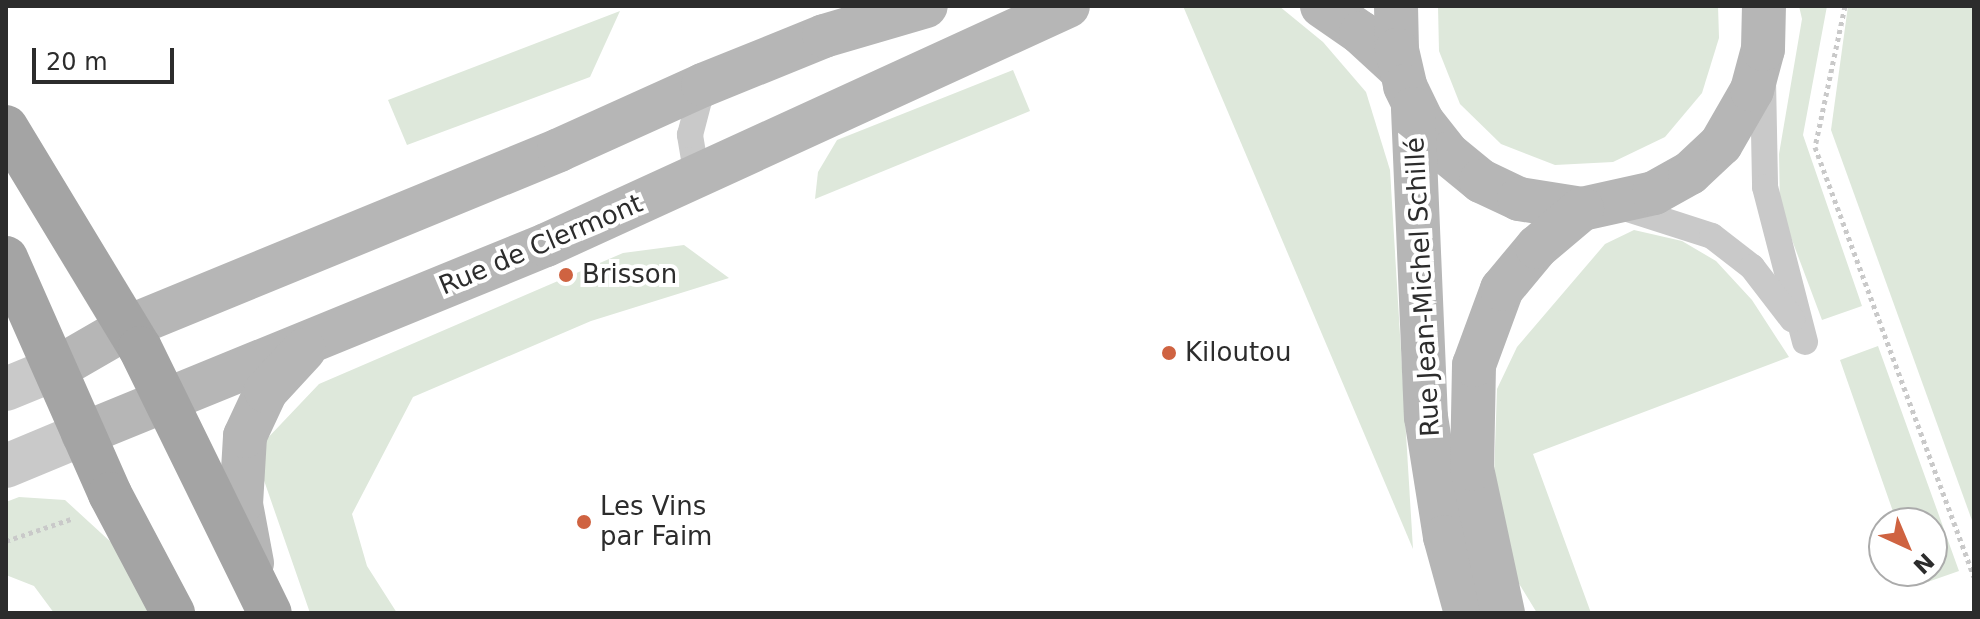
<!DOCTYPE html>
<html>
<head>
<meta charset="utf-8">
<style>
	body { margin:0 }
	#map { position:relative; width:1980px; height:619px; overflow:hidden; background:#fff; font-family:"DejaVu Sans",sans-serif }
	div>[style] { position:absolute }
	.green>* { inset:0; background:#dee8db }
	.path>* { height:5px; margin-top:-2.5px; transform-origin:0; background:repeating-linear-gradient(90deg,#c9c9c9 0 4px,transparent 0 8px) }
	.service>* { height:26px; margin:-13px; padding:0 13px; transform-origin:13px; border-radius:13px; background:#c9c9c9 }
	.minor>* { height:44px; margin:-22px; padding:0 22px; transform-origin:22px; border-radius:22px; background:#c9c9c9 }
	.secondary>* { height:44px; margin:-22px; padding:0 22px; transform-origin:22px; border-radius:22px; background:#b6b6b6 }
	.primary>* { height:44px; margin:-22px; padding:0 22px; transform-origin:22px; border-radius:22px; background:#a4a4a4 }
	.dots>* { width:22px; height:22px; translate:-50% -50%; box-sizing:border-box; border:4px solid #fff; border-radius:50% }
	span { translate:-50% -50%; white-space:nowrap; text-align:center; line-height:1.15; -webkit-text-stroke:8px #fff; paint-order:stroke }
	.street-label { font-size:26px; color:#2c2c2c }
	.poi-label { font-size:26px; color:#2c2c2c }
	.left { translate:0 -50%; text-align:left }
	.frame { position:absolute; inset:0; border:8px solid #2c2c2c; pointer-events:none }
	.north { position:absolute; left:1868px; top:507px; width:80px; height:80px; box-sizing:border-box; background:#fff; border:2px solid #ababab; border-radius:50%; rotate:136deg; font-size:22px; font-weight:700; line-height:32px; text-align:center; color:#2c2c2c }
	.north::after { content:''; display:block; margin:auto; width:28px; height:36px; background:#cf6341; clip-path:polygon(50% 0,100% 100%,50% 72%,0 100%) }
	.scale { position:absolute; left:32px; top:48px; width:142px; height:36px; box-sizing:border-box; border:4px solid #2c2c2c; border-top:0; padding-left:10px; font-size:24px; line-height:28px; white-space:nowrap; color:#2c2c2c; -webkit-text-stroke:6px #fff; paint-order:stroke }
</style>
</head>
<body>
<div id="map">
	<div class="green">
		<div style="clip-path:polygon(1183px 6px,1279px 6px,1323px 42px,1366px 92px,1390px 170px,1413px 549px)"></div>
		<div style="clip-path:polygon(1438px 6px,1718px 6px,1719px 38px,1702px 93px,1665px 137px,1613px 162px,1555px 165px,1501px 144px,1460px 104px,1439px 51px)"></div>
		<div style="clip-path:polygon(1799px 6px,1827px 6px,1803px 135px,1862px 306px,1822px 320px,1780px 208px,1779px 154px,1802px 19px)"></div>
		<div style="clip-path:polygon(1848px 6px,1974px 6px,1974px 526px,1831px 130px)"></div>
		<div style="clip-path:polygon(620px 11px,590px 77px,407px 145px,388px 100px)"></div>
		<div style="clip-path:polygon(1013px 70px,1030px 111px,815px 199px,818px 172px,837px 140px)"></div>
		<div style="clip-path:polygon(1634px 230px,1682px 241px,1716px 261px,1752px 300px,1789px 357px,1533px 454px,1591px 613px,1537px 613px,1518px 582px,1493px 507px,1497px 389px,1517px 347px,1605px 244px)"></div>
		<div style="clip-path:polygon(684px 245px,729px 278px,591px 321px,413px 397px,352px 514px,367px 566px,397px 613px,310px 613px,259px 466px,262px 444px,319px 384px,623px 253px)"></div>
		<div style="clip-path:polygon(1878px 346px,1959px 571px,1919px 585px,1914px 571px,1932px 571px,1932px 523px,1897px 523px,1840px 360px)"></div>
		<div style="clip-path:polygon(19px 497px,65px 500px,113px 544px,153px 613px,54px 613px,34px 586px,6px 575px,6px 502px)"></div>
	</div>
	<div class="path">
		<div style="left:1845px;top:6px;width:144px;rotate:102deg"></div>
		<div style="left:1815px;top:147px;width:458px;rotate:69.7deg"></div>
		<div style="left:6px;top:541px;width:69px;rotate:-18.7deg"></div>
	</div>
	<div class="service">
		<div style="left:1763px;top:79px;width:108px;rotate:88.9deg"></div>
		<div style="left:1765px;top:187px;width:160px;rotate:75.5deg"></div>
		<div style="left:697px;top:177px;width:43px;rotate:-99.5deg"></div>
		<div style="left:690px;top:135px;width:52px;rotate:-75.4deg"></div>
		<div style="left:1625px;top:208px;width:91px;rotate:17.8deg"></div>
		<div style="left:1712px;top:236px;width:51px;rotate:37.8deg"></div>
		<div style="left:1752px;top:267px;width:66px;rotate:52.4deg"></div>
	</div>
	<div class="minor">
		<div style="left:6px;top:389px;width:55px;rotate:-22.4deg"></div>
		<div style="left:6px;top:466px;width:83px;rotate:-22.6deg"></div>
	</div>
	<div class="secondary">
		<div style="left:1322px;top:6px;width:47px;rotate:34.7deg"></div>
		<div style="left:1361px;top:33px;width:53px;rotate:42.7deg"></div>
		<div style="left:1396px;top:6px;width:44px;rotate:88.7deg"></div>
		<div style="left:1397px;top:50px;width:37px;rotate:77deg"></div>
		<div style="left:1405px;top:86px;width:39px;rotate:64deg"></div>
		<div style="left:1422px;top:121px;width:42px;rotate:51.8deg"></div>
		<div style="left:1448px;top:154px;width:43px;rotate:39.3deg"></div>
		<div style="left:1481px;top:181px;width:42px;rotate:25.3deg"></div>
		<div style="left:1519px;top:199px;width:64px;rotate:9deg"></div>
		<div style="left:1582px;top:209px;width:74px;rotate:-12.5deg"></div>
		<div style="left:1654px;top:193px;width:41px;rotate:-29.1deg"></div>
		<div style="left:1690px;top:173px;width:42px;rotate:-43.1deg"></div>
		<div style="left:1721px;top:144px;width:62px;rotate:-60.1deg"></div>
		<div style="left:1752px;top:90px;width:42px;rotate:-75deg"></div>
		<div style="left:1763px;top:49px;width:43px;rotate:-88.7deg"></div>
		<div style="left:1413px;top:109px;width:308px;rotate:87.6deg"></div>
		<div style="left:1426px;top:417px;width:121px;rotate:81deg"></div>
		<div style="left:1445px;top:537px;width:79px;rotate:74.6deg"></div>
		<div style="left:57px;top:368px;width:82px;rotate:-30deg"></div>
		<div style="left:128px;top:327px;width:466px;rotate:-22.3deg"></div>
		<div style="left:559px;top:150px;width:158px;rotate:-24.3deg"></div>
		<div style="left:703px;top:85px;width:131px;rotate:-22deg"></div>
		<div style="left:824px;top:36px;width:106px;rotate:-16.4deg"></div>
		<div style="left:83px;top:434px;width:500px;rotate:-22.21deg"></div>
		<div style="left:546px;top:245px;width:574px;rotate:-24.6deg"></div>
		<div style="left:252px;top:563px;width:60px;rotate:-100.6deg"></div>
		<div style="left:241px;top:504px;width:68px;rotate:-86.6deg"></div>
		<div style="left:245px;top:436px;width:50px;rotate:-65deg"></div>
		<div style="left:266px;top:391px;width:56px;rotate:-47.2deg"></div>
		<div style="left:1503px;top:613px;width:147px;rotate:-102.1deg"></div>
		<div style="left:1472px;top:469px;width:104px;rotate:-88.9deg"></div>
		<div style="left:1474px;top:365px;width:81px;rotate:-69.8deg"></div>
		<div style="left:1502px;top:289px;width:55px;rotate:-50.2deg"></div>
		<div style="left:1537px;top:247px;width:59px;rotate:-40.2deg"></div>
	</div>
	<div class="primary">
		<div style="left:6px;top:127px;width:258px;rotate:58.8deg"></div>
		<div style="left:140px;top:348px;width:295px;rotate:63.9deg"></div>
		<div style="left:6px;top:258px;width:258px;rotate:66.2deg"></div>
		<div style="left:110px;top:494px;width:135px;rotate:62.1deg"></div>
	</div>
	<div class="dots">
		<div style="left:566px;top:275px;background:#cf6341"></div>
		<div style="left:1169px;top:353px;background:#cf6341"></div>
		<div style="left:584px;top:522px;background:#cf6341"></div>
	</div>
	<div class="street-label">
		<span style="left:541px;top:245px;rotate:-23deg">Rue de Clermont</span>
		<span style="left:1423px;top:287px;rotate:-93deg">Rue Jean-Michel Schillé</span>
	</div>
	<div class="poi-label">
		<span class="left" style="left:582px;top:275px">Brisson</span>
		<span class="left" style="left:1185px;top:353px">Kiloutou</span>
		<span class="left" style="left:600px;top:522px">Les Vins<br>par Faim</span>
	</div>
	<div class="frame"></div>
	<div class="north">N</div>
	<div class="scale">20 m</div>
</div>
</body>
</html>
